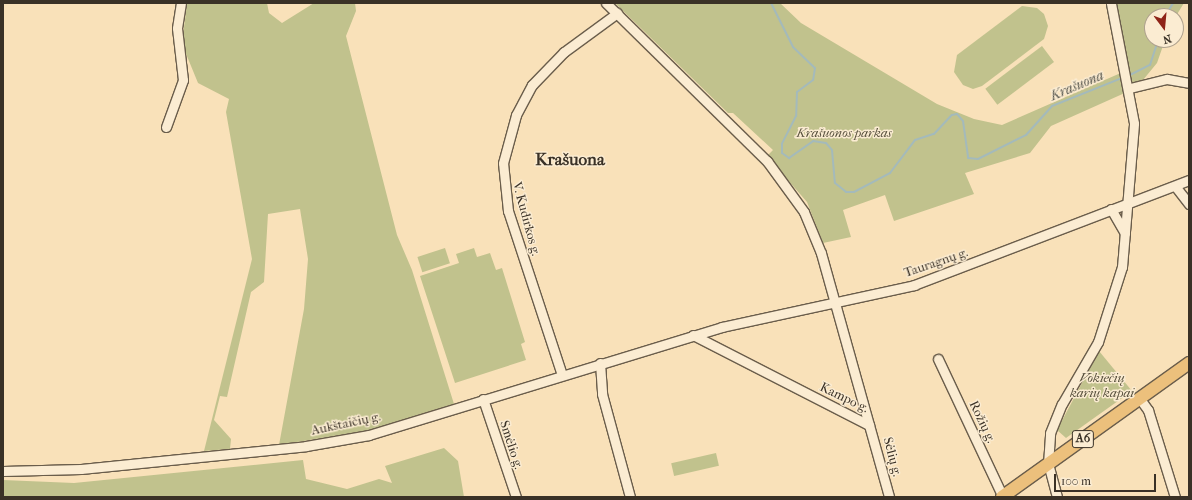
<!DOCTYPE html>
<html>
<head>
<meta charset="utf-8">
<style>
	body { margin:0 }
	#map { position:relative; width:1192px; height:500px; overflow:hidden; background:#f9e1b9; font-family:"IM FELL French Canon",serif }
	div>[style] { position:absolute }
	.green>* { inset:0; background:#c1c28d; transform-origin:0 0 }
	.stream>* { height:2px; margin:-1px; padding:0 1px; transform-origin:1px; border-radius:1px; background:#a4babb }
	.roads { filter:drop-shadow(1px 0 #6a5d4b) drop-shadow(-1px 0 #6a5d4b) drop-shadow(0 1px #6a5d4b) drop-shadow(0 -1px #6a5d4b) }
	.minor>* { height:9px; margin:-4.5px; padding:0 4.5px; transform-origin:4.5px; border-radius:4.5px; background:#fbecd2 }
	.major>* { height:12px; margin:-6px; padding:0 6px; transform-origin:6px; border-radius:6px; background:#ecc07c }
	span { translate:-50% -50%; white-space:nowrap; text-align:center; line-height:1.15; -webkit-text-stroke:3px #fbecd2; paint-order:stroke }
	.shield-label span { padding:1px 3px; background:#fbecd2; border:1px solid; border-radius:3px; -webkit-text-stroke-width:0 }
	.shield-label { font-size:12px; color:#3a3126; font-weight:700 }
	.park-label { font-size:13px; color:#554e3b; font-style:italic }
	.street-label { font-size:13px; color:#3a3126 }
	.water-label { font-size:14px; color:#54534b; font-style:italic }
	.district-label { font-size:17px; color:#3a3126; font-weight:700 }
	.frame { position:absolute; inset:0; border:4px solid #3a3126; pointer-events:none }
	.north { position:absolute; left:1144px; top:8px; width:40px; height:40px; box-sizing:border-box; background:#fbecd2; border:1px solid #aea18d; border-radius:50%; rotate:164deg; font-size:11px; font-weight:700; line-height:16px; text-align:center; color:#3a3126 }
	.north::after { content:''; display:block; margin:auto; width:14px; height:18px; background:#8f2418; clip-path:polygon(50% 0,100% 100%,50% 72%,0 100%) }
	.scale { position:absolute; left:1054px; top:474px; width:102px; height:18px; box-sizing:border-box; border:2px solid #3a3126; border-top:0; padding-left:5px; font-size:12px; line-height:14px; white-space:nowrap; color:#3a3126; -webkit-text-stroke:3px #fbecd2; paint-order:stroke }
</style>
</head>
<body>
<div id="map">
	<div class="green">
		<div style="clip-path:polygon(187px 3px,267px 3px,269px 13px,282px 23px,314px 3px,355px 3px,356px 11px,346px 36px,397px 235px,412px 270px,454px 404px,370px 430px,279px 445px,304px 309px,308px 259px,300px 209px,268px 214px,264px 282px,251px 292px,227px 397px,220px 396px,214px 420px,231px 439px,230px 449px,204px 451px,252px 259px,226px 112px,229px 99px,198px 83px,182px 44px)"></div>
		<div style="clip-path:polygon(615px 3px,780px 3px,801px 23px,937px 104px,974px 119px,1002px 125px,1123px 72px,1127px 92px,1051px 126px,1030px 153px,965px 173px,974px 194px,894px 221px,885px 195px,843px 210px,851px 237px,823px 243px,807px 202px,767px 156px,773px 150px,733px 113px,728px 113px)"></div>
		<div style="clip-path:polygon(1113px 3px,1184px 3px,1176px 16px,1152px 16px,1152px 40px,1165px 40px,1157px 63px,1143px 80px,1132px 83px)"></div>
		<div style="clip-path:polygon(1022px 6px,1037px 8px,1044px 14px,1048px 26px,1044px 39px,982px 86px,973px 89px,963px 85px,954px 72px,957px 55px)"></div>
		<div style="left:1042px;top:46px;width:20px;height:71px;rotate:53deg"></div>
		<div style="left:445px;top:248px;width:16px;height:29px;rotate:72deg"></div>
		<div style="clip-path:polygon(474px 248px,477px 257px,490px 253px,496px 270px,502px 268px,525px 342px,521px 344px,526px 360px,455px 383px,420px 276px,459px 263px,456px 254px)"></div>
		<div style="clip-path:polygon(1099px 351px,1132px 391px,1066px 438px,1057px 430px)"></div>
		<div style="clip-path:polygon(444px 448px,458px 461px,464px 497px,3px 497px,3px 480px,74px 483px,303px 460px,306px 479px,347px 489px,379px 479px,392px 483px,385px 466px)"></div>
		<div style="left:716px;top:453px;width:13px;height:46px;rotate:77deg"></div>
	</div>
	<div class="stream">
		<div style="left:771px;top:3px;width:49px;rotate:63.4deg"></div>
		<div style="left:793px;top:47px;width:30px;rotate:44deg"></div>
		<div style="left:815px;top:68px;width:12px;rotate:99deg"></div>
		<div style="left:813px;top:80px;width:20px;rotate:143deg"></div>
		<div style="left:797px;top:92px;width:24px;rotate:92deg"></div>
		<div style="left:796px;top:116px;width:31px;rotate:117deg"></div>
		<div style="left:782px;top:144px;width:9px;rotate:90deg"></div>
		<div style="left:782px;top:153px;width:9px;rotate:36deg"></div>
		<div style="left:789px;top:158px;width:29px;rotate:-35deg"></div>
		<div style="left:813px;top:141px;width:13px;rotate:9deg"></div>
		<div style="left:826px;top:143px;width:9px;rotate:49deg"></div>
		<div style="left:832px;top:150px;width:33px;rotate:85deg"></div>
		<div style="left:835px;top:183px;width:14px;rotate:39deg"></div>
		<div style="left:846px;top:192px;width:8px"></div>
		<div style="left:854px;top:192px;width:41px;rotate:-27.8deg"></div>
		<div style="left:890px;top:173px;width:41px;rotate:-52.9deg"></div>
		<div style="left:915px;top:140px;width:20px;rotate:-18deg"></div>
		<div style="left:934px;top:134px;width:26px;rotate:-47deg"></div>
		<div style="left:952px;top:115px;width:5px;rotate:-11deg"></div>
		<div style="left:957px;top:114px;width:9px;rotate:49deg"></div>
		<div style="left:963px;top:121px;width:37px;rotate:82deg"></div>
		<div style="left:968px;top:158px;width:10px;rotate:6deg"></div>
		<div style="left:978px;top:159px;width:54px;rotate:-26.6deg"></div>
		<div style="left:1026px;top:135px;width:39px;rotate:-48deg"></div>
		<div style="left:1052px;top:106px;width:75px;rotate:-21.8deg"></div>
		<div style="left:1165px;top:16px;width:15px;rotate:-58deg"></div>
		<div style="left:1128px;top:76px;width:25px;rotate:-27deg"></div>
		<div style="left:1150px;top:65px;width:26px;rotate:-72deg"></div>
	</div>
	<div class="roads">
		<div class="minor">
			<div style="left:606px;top:3px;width:226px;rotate:44.5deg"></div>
			<div style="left:767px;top:161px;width:63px;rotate:54deg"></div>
			<div style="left:804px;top:212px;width:44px;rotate:67.5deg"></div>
			<div style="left:821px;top:253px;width:253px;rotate:74.4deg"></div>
			<div style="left:1130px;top:88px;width:38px;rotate:-14deg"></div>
			<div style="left:1167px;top:79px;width:22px;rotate:10deg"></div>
			<div style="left:166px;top:127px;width:50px;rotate:-70.1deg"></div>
			<div style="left:183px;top:80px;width:52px;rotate:-96.6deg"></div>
			<div style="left:177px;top:28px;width:25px;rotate:-81deg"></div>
			<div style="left:1175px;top:186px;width:23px;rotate:52deg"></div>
			<div style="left:1111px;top:209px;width:28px;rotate:60deg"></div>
			<div style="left:693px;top:335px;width:198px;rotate:27.1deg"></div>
			<div style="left:938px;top:359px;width:153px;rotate:64.8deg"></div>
			<div style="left:600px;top:363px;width:31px;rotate:86deg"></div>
			<div style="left:602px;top:394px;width:107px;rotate:74.8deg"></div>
			<div style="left:562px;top:375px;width:173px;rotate:-108.2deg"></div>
			<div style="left:508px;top:211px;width:48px;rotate:-95.9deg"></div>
			<div style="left:503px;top:163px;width:50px;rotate:-74.8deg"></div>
			<div style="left:516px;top:115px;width:34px;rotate:-62deg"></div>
			<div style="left:532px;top:85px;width:46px;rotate:-45.9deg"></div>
			<div style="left:564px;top:52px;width:66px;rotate:-36.3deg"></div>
			<div style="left:483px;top:399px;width:103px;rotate:71.4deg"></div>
			<div style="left:1140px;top:399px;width:14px;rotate:54deg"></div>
			<div style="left:1148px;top:410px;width:91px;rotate:72.8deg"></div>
			<div style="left:3px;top:471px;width:78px;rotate:-1.5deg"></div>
			<div style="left:81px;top:469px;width:226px;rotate:-5.8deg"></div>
			<div style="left:306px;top:446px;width:64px;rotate:-9.9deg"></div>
			<div style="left:369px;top:435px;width:369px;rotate:-17deg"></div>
			<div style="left:722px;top:327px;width:197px;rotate:-12.3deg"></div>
			<div style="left:914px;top:285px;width:294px;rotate:-20.9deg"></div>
			<div style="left:1057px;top:497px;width:34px;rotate:-105deg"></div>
			<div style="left:1048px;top:464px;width:31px;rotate:-86deg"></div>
			<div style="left:1050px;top:433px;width:31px;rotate:-68deg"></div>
			<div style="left:1062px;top:404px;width:72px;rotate:-59.9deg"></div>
			<div style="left:1098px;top:342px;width:79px;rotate:-72.3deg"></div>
			<div style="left:1122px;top:267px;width:144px;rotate:-85.2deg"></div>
			<div style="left:1134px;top:123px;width:122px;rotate:-100.9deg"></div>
		</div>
		<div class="major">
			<div style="left:1002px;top:497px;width:230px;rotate:-35.6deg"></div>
		</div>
	</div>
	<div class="shield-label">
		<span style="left:1083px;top:439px">A6</span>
	</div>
	<div class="park-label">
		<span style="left:844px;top:133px">Krašuonos parkas</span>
		<span style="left:1102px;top:386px">Vokiečių<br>karių kapai</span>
	</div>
	<div class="street-label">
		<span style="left:526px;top:219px;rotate:75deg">V. Kudirkos g.</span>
		<span style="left:936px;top:263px;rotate:-19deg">Tauragnų g.</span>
		<span style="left:844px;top:398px;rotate:26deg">Kampo g.</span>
		<span style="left:982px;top:422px;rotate:65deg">Rožių g.</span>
		<span style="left:346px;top:424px;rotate:-12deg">Aukštaičių g.</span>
		<span style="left:511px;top:445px;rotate:72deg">Smėlio g.</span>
		<span style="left:892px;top:457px;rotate:75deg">Sėlių g.</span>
	</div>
	<div class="water-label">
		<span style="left:1077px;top:86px;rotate:-23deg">Krašuona</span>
	</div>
	<div class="district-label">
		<span style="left:570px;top:160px">Krašuona</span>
	</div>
	<div class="frame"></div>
	<div class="north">N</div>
	<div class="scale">100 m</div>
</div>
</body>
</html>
